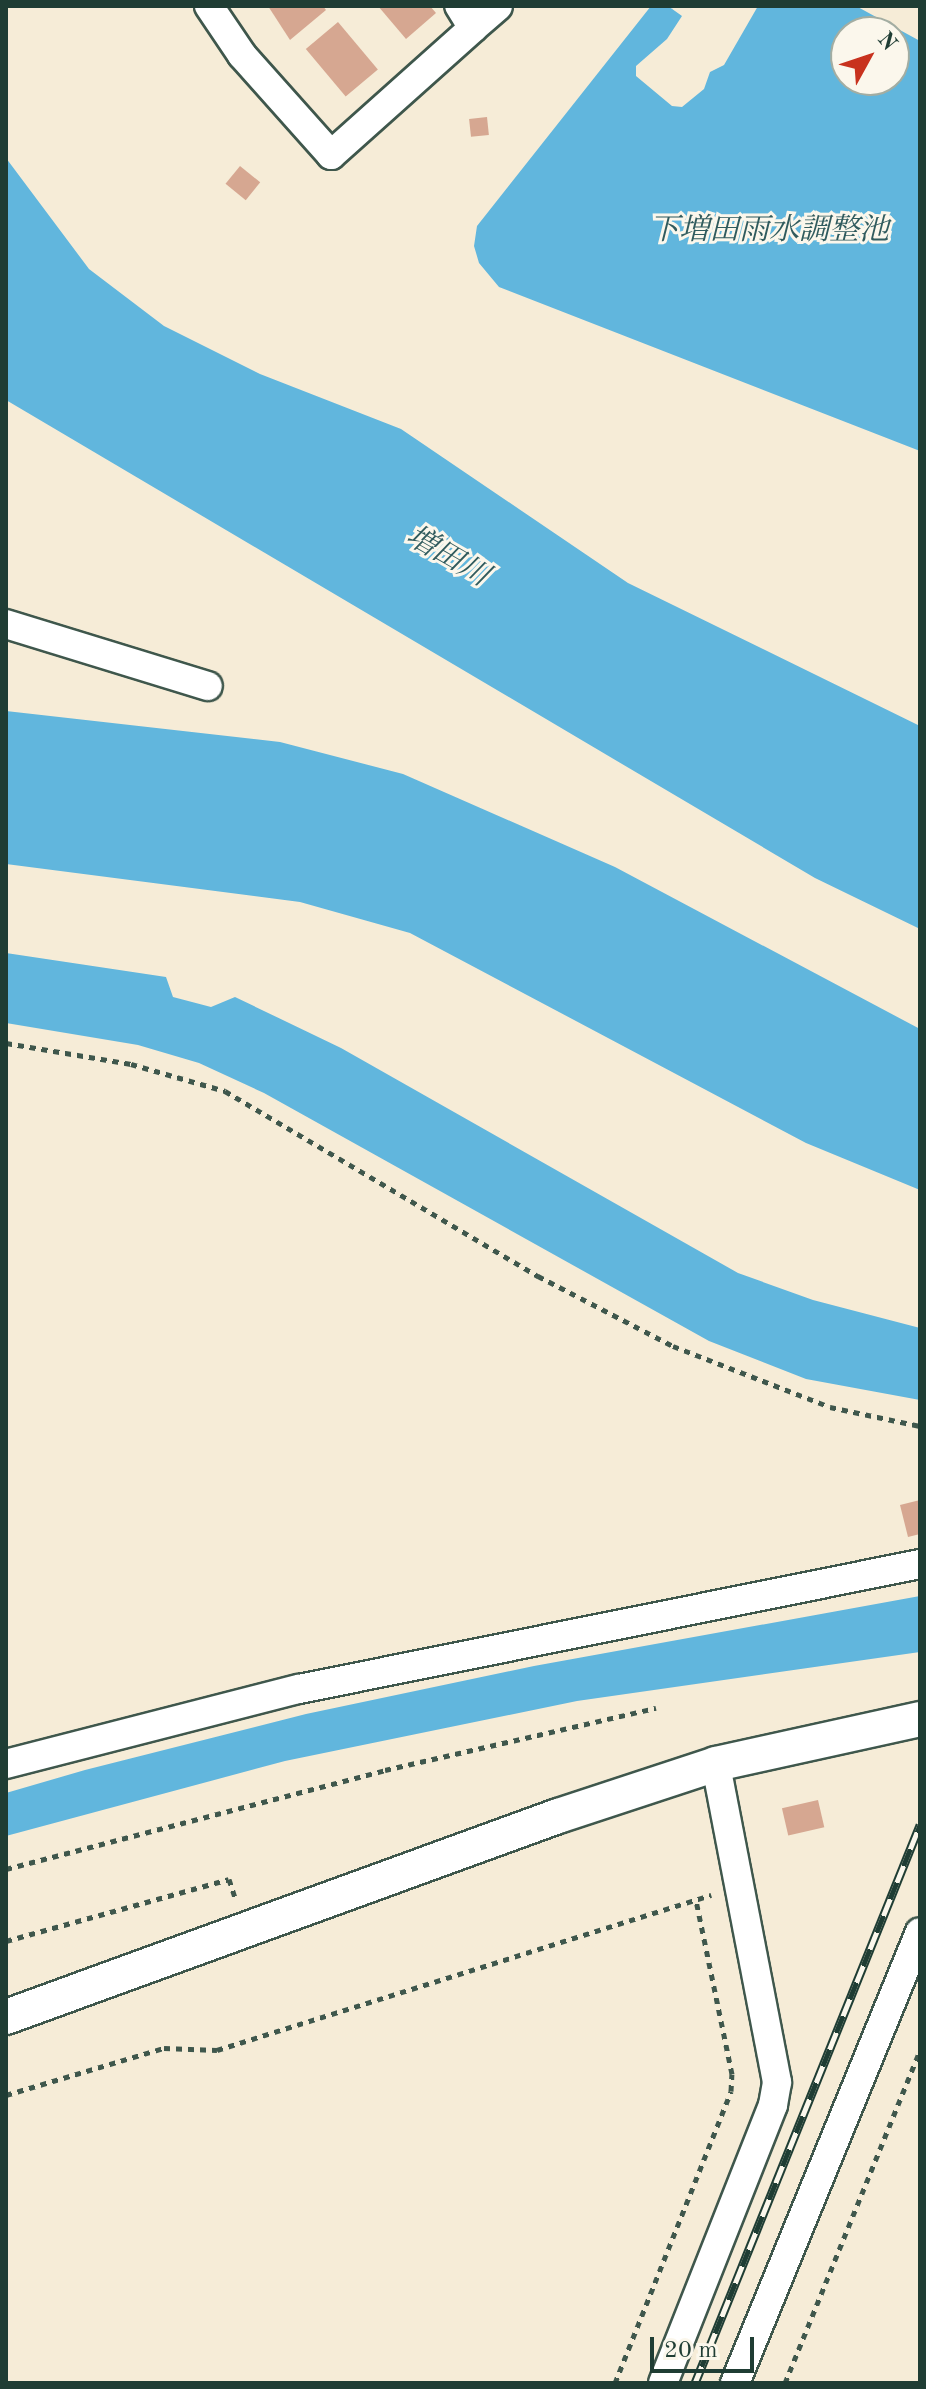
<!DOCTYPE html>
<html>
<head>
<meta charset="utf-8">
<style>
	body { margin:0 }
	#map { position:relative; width:926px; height:2389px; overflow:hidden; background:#f6ecd7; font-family:"Old Standard TT","Noto Serif JP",serif }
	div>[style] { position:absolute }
	.water>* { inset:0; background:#61b6dd }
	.building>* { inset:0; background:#d6a791; transform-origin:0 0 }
	.path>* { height:5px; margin-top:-2.5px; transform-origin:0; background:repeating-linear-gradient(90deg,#3f574c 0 6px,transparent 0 12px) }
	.roads { filter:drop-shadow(2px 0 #3f574c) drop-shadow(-2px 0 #3f574c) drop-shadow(0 2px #3f574c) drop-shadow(0 -2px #3f574c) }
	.minor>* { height:28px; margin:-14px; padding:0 14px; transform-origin:14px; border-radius:14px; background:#fff }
	.tertiary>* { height:34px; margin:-17px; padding:0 17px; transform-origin:17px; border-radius:17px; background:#fff }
	.rail>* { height:9px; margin-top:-4.5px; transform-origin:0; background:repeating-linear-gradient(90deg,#fbf7ec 0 18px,#1f3d34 0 36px); box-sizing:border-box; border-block:2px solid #1f3d34 }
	span { translate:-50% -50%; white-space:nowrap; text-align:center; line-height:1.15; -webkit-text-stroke:6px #fbf7ec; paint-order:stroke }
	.water-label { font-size:30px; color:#305b5e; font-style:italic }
	.frame { position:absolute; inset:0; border:8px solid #1f3d34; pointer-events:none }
	.north { position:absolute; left:830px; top:16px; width:80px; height:80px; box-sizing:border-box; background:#fbf7ec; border:2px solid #a3ada2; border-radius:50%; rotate:50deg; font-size:22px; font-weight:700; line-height:32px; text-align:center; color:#1f3d34 }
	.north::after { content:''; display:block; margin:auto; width:28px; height:36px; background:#c8321e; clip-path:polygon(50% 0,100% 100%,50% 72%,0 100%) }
	.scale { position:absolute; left:650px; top:2337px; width:104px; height:36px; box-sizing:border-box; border:4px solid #1f3d34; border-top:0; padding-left:10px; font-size:24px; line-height:28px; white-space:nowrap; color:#1f3d34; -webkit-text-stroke:6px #fbf7ec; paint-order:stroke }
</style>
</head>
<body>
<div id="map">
	<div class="water">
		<div style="clip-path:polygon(evenodd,651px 6px,668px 6px,682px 16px,667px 39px,636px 66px,636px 76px,672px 106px,682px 107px,704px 89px,710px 72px,724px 65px,758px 6px,856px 6px,920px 41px,920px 451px,499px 287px,479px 263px,474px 246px,477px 226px,651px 6px,846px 32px,894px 32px,894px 80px,846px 80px,846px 32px)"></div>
		<div style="clip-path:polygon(6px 158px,89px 269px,164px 326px,260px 374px,401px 429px,628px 583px,920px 726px,920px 929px,815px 878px,6px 400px)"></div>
		<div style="clip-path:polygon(6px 711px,280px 742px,403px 774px,615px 867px,920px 1029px,920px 1190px,806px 1143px,410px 933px,300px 902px,6px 864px)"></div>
		<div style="clip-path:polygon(6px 953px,166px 977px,173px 997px,211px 1007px,235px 997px,341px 1048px,738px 1273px,813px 1300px,920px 1328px,920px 1400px,806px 1379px,709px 1341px,264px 1093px,199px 1063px,138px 1045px,6px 1023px)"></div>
		<div style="clip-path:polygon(920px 1596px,920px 1652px,577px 1701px,285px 1761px,6px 1836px,6px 1793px,85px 1770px,306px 1714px,534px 1666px)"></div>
	</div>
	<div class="building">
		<div style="clip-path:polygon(268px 6px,323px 6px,326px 10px,290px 40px)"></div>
		<div style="clip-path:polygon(378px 6px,430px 6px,436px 13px,406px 39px)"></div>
		<div style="left:338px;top:22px;width:62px;height:42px;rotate:50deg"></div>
		<div style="left:487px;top:117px;width:18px;height:18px;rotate:84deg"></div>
		<div style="left:240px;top:166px;width:26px;height:23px;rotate:39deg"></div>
		<div style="clip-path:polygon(920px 1500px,920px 1534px,908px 1537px,900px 1505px)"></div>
		<div style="left:818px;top:1800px;width:28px;height:37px;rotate:77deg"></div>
	</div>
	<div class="path">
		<div style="left:6px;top:1043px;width:127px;rotate:9.5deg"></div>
		<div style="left:131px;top:1064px;width:98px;rotate:16deg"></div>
		<div style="left:225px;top:1091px;width:364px;rotate:30.6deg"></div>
		<div style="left:538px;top:1276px;width:152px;rotate:27.4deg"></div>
		<div style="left:673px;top:1346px;width:168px;rotate:21.2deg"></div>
		<div style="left:830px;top:1407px;width:92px;rotate:11.9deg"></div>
		<div style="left:6px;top:1869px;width:392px;rotate:-14.6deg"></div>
		<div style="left:385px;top:1770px;width:278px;rotate:-12.9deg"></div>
		<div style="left:6px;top:1941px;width:231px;rotate:-15.5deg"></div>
		<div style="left:229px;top:1879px;width:20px;rotate:72deg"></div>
		<div style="left:6px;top:2095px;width:165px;rotate:-16.6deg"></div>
		<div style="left:164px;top:2048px;width:53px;rotate:2.2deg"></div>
		<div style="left:217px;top:2050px;width:518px;rotate:-17.42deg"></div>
		<div style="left:615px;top:2383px;width:314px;rotate:-68.3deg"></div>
		<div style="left:731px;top:2091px;width:17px;rotate:-87deg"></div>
		<div style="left:732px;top:2074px;width:178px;rotate:-101.7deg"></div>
		<div style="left:785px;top:2383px;width:358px;rotate:-67.9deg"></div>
	</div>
	<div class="roads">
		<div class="minor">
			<div style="left:209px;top:6px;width:59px;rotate:56deg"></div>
			<div style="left:242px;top:55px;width:134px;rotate:48.3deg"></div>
			<div style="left:331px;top:155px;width:191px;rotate:-41.8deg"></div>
			<div style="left:473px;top:28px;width:26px;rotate:-122deg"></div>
			<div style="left:473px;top:28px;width:33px;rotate:-41deg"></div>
			<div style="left:6px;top:624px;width:211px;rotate:17.1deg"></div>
			<div style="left:6px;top:1764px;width:302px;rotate:-14.4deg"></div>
			<div style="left:299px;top:1689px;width:633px;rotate:-11.38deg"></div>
			<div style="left:663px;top:2383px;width:299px;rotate:-68.4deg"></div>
			<div style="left:773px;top:2105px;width:23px;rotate:-80deg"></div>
			<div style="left:777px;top:2082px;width:324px;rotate:-100.9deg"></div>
			<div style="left:735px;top:2383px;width:487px;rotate:-67.7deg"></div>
		</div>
		<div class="tertiary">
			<div style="left:6px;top:2017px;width:587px;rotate:-20.01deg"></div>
			<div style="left:558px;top:1816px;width:166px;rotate:-18.2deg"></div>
			<div style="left:716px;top:1764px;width:209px;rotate:-12.4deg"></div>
		</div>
	</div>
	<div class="rail">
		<div style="left:695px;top:2383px;width:602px;rotate:-68.04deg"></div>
	</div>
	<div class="water-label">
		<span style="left:769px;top:231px">下増田雨水調整池</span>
		<span style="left:447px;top:557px;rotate:30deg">増田川</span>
	</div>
	<div class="frame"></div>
	<div class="north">N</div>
	<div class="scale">20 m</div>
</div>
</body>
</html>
